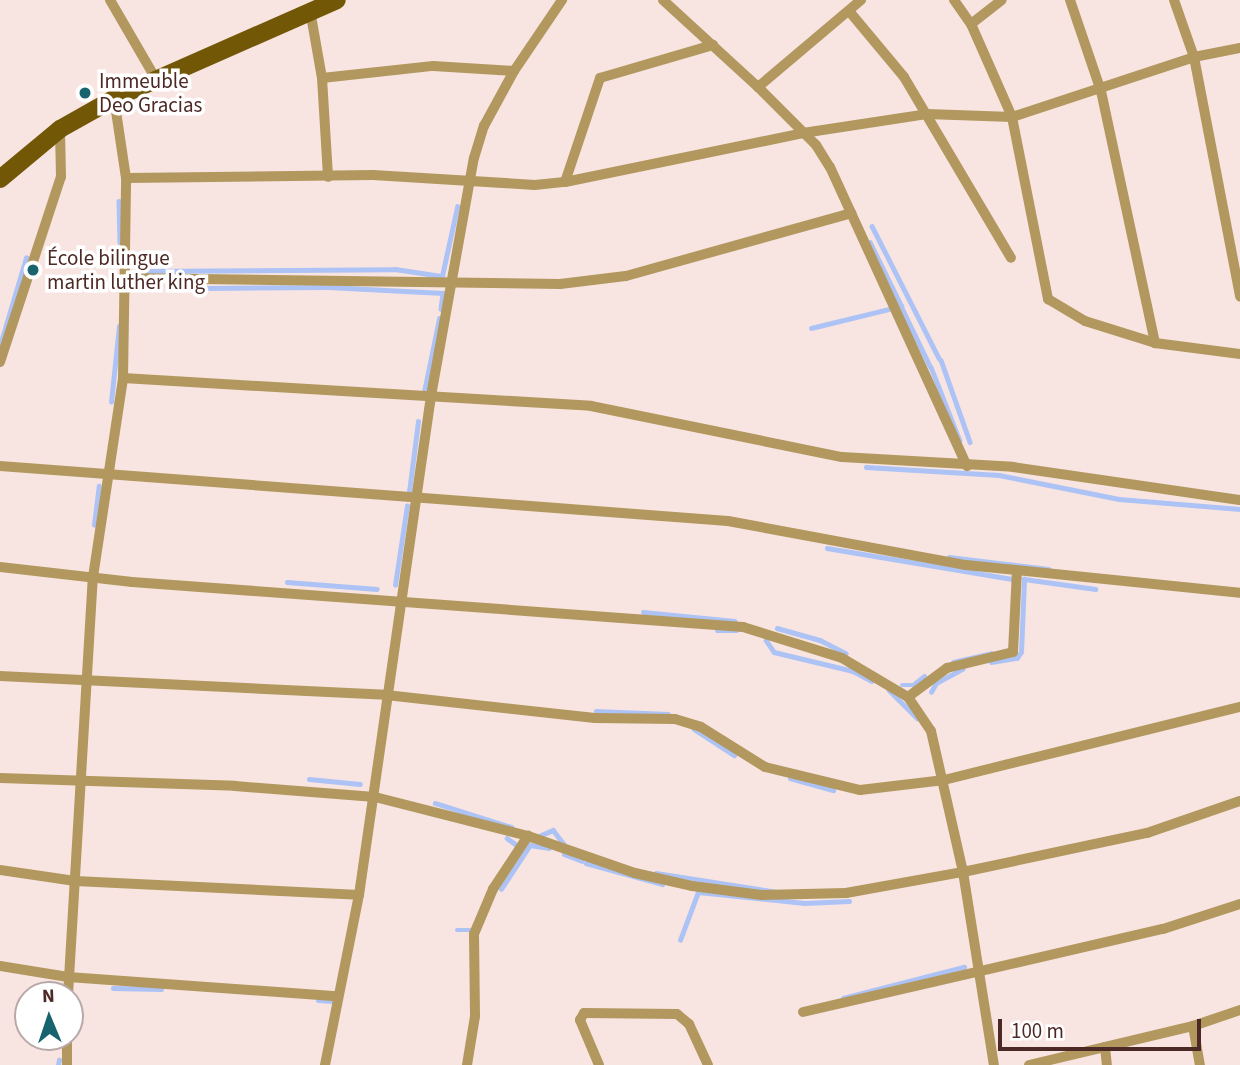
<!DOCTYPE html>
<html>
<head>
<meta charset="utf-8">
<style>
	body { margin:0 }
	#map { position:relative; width:1240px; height:1065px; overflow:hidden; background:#f8e5e2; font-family:"Source Sans 3",sans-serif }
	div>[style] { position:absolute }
	.stream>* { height:4.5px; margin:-2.25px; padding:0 2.25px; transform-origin:2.25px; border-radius:2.25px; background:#adc3f5 }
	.street>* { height:10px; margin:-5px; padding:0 5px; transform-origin:5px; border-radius:5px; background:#b2985e }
	.primary>* { height:18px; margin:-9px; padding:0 9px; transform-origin:9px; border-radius:9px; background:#725706 }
	.dots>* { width:19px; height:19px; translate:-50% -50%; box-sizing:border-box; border:4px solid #fff; border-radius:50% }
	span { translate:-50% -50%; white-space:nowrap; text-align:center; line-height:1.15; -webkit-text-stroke:7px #fff; paint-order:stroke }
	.poi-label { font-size:21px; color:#4d2925 }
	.left { translate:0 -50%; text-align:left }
	.north { position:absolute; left:14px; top:981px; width:70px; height:70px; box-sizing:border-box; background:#fff; border:2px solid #b8a9a8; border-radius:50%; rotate:358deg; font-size:19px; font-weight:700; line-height:28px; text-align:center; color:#4d2925 }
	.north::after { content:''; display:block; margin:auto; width:24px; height:32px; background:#18646e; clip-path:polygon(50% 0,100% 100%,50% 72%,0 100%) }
	.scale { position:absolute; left:998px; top:1019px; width:203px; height:32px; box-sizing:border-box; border:4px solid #4d2925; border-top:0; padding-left:9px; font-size:21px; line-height:24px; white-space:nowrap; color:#4d2925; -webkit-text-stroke:5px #fff; paint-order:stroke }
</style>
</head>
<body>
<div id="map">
	<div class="stream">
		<div style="left:119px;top:201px;width:41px;rotate:88.6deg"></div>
		<div style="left:872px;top:226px;width:148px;rotate:63.1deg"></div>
		<div style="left:870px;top:242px;width:68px;rotate:63.8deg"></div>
		<div style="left:135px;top:271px;width:260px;rotate:-0.4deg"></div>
		<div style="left:395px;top:269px;width:48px;rotate:8.5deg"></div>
		<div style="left:442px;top:276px;width:71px;rotate:-77.7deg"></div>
		<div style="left:207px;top:288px;width:121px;rotate:-0.5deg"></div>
		<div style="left:328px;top:287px;width:115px;rotate:3deg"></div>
		<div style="left:443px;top:293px;width:16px;rotate:97deg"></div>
		<div style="left:811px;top:328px;width:93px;rotate:-13.7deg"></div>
		<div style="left:901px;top:306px;width:67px;rotate:64.2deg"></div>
		<div style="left:0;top:345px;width:91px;rotate:-73.4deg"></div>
		<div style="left:941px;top:360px;width:87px;rotate:70.5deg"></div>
		<div style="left:931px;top:367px;width:79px;rotate:68.6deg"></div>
		<div style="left:424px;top:392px;width:75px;rotate:-78.4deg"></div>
		<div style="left:111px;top:402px;width:76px;rotate:-84deg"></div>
		<div style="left:866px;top:467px;width:133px;rotate:3.4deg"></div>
		<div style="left:999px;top:475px;width:122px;rotate:11.3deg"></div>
		<div style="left:1119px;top:499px;width:121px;rotate:4.7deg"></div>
		<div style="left:409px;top:492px;width:71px;rotate:-82.7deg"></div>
		<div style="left:94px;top:525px;width:39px;rotate:-83deg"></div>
		<div style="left:827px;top:548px;width:189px;rotate:9.5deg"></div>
		<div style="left:949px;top:557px;width:100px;rotate:6.9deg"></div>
		<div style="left:287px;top:582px;width:90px;rotate:4.4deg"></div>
		<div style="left:395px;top:585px;width:80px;rotate:-81.4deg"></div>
		<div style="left:643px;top:612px;width:92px;rotate:5.6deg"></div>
		<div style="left:777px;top:628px;width:45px;rotate:15.6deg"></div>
		<div style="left:820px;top:640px;width:29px;rotate:27deg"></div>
		<div style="left:717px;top:631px;width:20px"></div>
		<div style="left:766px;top:640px;width:14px;rotate:56deg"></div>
		<div style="left:774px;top:652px;width:81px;rotate:13.5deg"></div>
		<div style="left:853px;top:671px;width:21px;rotate:28deg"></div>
		<div style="left:953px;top:662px;width:39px;rotate:-13deg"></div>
		<div style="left:991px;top:662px;width:26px;rotate:-9deg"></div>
		<div style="left:1017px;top:658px;width:7px;rotate:-56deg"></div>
		<div style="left:1021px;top:652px;width:73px;rotate:-87.6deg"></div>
		<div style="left:1024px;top:579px;width:72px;rotate:8deg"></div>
		<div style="left:902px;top:685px;width:11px"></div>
		<div style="left:913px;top:685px;width:14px;rotate:-39deg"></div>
		<div style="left:889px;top:690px;width:40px;rotate:45deg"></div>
		<div style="left:931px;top:692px;width:10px;rotate:-61deg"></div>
		<div style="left:936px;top:683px;width:30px;rotate:-28deg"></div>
		<div style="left:596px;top:711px;width:72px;rotate:2.4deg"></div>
		<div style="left:694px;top:729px;width:48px;rotate:33deg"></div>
		<div style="left:790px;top:778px;width:45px;rotate:15.6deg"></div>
		<div style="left:309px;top:779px;width:51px;rotate:5.6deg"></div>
		<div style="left:435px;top:803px;width:80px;rotate:17.5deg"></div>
		<div style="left:539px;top:836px;width:15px;rotate:-23deg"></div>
		<div style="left:553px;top:830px;width:18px;rotate:52deg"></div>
		<div style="left:507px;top:838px;width:14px;rotate:36deg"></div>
		<div style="left:564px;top:854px;width:19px;rotate:21deg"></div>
		<div style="left:586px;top:863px;width:79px;rotate:15.4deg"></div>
		<div style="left:656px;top:873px;width:123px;rotate:8.9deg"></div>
		<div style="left:501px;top:889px;width:53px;rotate:-56.6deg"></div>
		<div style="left:530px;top:845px;width:19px;rotate:9deg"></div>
		<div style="left:698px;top:892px;width:107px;rotate:5.9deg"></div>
		<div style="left:804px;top:903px;width:45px;rotate:-2.5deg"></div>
		<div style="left:457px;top:930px;width:14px"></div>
		<div style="left:680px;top:940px;width:51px;rotate:-69.4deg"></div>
		<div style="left:113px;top:988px;width:48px;rotate:1.2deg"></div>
		<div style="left:843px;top:998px;width:125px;rotate:-14.4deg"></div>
		<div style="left:318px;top:1000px;width:15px;rotate:4deg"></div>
		<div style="left:58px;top:1065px;width:5px;rotate:-79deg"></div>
	</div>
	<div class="street">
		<div style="left:110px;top:0;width:91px;rotate:59.8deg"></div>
		<div style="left:663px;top:0;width:129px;rotate:42.5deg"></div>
		<div style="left:758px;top:87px;width:82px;rotate:45deg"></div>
		<div style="left:816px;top:145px;width:26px;rotate:58deg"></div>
		<div style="left:830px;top:167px;width:329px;rotate:65.4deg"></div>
		<div style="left:954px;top:0;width:29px;rotate:55deg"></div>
		<div style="left:971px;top:24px;width:102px;rotate:66.2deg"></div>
		<div style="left:1012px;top:117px;width:186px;rotate:78.8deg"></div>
		<div style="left:1048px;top:299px;width:43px;rotate:30.7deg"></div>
		<div style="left:1085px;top:321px;width:73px;rotate:17.4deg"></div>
		<div style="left:1155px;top:343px;width:86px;rotate:7.4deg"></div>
		<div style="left:1070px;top:0;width:96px;rotate:71.2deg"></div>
		<div style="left:1101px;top:91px;width:258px;rotate:77.9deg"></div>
		<div style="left:1174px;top:0;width:60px;rotate:70.7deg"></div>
		<div style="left:1194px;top:57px;width:244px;rotate:79.1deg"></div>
		<div style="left:310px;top:10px;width:69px;rotate:80deg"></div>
		<div style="left:322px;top:78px;width:99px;rotate:86.5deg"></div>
		<div style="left:849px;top:11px;width:86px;rotate:50.2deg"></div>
		<div style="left:904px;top:77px;width:210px;rotate:59.4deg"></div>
		<div style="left:971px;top:24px;width:39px;rotate:-38deg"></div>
		<div style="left:322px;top:78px;width:112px;rotate:-6.2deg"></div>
		<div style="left:433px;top:66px;width:81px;rotate:3.5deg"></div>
		<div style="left:758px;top:87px;width:135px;rotate:-40.2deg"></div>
		<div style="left:126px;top:178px;width:247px;rotate:-0.7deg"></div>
		<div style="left:373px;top:175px;width:162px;rotate:3.5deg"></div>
		<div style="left:535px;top:185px;width:30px;rotate:-6deg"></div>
		<div style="left:565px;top:182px;width:243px;rotate:-11.6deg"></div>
		<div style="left:803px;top:133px;width:125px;rotate:-8.7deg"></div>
		<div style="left:927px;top:114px;width:85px;rotate:2deg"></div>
		<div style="left:1012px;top:117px;width:192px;rotate:-18.2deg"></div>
		<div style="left:1194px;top:57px;width:47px;rotate:-11.1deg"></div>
		<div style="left:565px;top:182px;width:110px;rotate:-71.4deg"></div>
		<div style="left:600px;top:78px;width:118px;rotate:-16.3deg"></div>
		<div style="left:127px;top:278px;width:433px;rotate:0.8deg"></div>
		<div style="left:560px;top:284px;width:66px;rotate:-6.9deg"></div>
		<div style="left:626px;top:276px;width:234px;rotate:-15.6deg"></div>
		<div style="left:0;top:362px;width:195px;rotate:-71.8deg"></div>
		<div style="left:61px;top:177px;width:48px;rotate:-91.2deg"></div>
		<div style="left:123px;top:378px;width:469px;rotate:3.4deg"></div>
		<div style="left:591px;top:406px;width:256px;rotate:11.5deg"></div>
		<div style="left:842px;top:457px;width:171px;rotate:3.3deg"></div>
		<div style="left:1013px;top:467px;width:229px;rotate:8.3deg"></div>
		<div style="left:0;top:466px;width:730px;rotate:4.32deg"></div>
		<div style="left:728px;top:521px;width:242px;rotate:10.5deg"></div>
		<div style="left:966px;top:565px;width:275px;rotate:5.8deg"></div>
		<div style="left:0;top:567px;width:133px;rotate:6.5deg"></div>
		<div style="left:132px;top:582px;width:613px;rotate:4.21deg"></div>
		<div style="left:743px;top:627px;width:104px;rotate:17.4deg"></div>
		<div style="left:842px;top:658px;width:77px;rotate:30.6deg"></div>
		<div style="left:908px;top:697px;width:41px;rotate:55.9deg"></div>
		<div style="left:931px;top:731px;width:145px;rotate:77.2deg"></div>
		<div style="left:963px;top:872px;width:195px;rotate:80.9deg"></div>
		<div style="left:0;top:676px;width:386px;rotate:2.8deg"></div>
		<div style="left:386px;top:695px;width:210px;rotate:6.3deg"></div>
		<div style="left:595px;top:718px;width:80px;rotate:0.7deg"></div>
		<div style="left:675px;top:719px;width:27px;rotate:17deg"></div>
		<div style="left:701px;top:727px;width:75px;rotate:32deg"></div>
		<div style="left:765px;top:767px;width:98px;rotate:13.6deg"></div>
		<div style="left:860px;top:790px;width:85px;rotate:-6.8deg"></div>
		<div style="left:944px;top:780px;width:305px;rotate:-13.9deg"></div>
		<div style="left:908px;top:697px;width:49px;rotate:-36.6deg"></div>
		<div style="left:947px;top:668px;width:68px;rotate:-13.6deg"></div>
		<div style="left:1013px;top:652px;width:82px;rotate:-87.2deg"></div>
		<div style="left:0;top:778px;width:235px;rotate:1.9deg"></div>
		<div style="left:235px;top:786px;width:140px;rotate:4.5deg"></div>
		<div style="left:375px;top:797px;width:158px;rotate:14.3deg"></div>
		<div style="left:528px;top:836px;width:113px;rotate:19.1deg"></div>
		<div style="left:635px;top:873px;width:58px;rotate:12.8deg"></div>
		<div style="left:692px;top:886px;width:70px;rotate:7.4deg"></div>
		<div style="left:761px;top:895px;width:85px;rotate:-1.3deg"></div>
		<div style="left:846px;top:893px;width:119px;rotate:-10.2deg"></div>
		<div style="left:963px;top:872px;width:188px;rotate:-12deg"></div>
		<div style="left:1147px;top:833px;width:98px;rotate:-19deg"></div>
		<div style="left:0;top:870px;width:76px;rotate:8.3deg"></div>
		<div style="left:75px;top:881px;width:284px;rotate:2.8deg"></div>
		<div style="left:0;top:966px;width:69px;rotate:9.2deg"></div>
		<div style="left:68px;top:977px;width:269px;rotate:4.1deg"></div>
		<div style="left:68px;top:995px;width:419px;rotate:-86.6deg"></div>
		<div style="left:93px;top:577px;width:201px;rotate:-81.4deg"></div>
		<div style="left:123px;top:378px;width:200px;rotate:-89.1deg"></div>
		<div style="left:126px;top:178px;width:81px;rotate:-98.5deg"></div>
		<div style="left:803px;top:1012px;width:369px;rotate:-13deg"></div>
		<div style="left:1163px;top:929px;width:81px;rotate:-18deg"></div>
		<div style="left:1193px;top:1026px;width:40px;rotate:80deg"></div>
		<div style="left:1105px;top:1047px;width:18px;rotate:84deg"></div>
		<div style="left:67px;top:1065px;width:28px;rotate:-90deg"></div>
		<div style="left:325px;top:1065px;width:173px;rotate:-78.7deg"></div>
		<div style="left:359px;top:895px;width:504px;rotate:-81.79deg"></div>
		<div style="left:431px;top:396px;width:242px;rotate:-79.8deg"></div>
		<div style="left:474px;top:158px;width:34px;rotate:-73deg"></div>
		<div style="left:484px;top:126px;width:63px;rotate:-61.4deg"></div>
		<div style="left:514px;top:71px;width:86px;rotate:-55.9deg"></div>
		<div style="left:467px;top:1065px;width:50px;rotate:-80.7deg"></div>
		<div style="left:475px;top:1016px;width:82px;rotate:-90.7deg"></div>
		<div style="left:474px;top:934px;width:49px;rotate:-67.1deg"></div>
		<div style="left:493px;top:889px;width:64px;rotate:-56.6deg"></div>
		<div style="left:599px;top:1065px;width:49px;rotate:-112.9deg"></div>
		<div style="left:580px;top:1020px;width:8px;rotate:-60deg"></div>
		<div style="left:584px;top:1013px;width:93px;rotate:0.6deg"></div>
		<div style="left:677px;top:1014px;width:16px;rotate:40deg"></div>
		<div style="left:689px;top:1024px;width:45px;rotate:65.1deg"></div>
		<div style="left:1029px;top:1065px;width:169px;rotate:-13.4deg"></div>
		<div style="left:1193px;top:1026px;width:50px;rotate:-18.8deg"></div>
	</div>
	<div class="primary">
		<div style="left:0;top:179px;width:78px;rotate:-39.8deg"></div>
		<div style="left:60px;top:129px;width:65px;rotate:-29.3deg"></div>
		<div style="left:117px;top:97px;width:240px;rotate:-23.8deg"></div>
	</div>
	<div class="dots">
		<div style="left:85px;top:93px;background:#18646e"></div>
		<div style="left:33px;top:270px;background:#18646e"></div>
	</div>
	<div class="poi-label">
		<span class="left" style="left:99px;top:93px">Immeuble<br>Deo Gracias</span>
		<span class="left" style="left:47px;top:270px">École bilingue<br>martin luther king</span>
	</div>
	<div class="north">N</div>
	<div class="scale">100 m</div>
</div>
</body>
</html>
